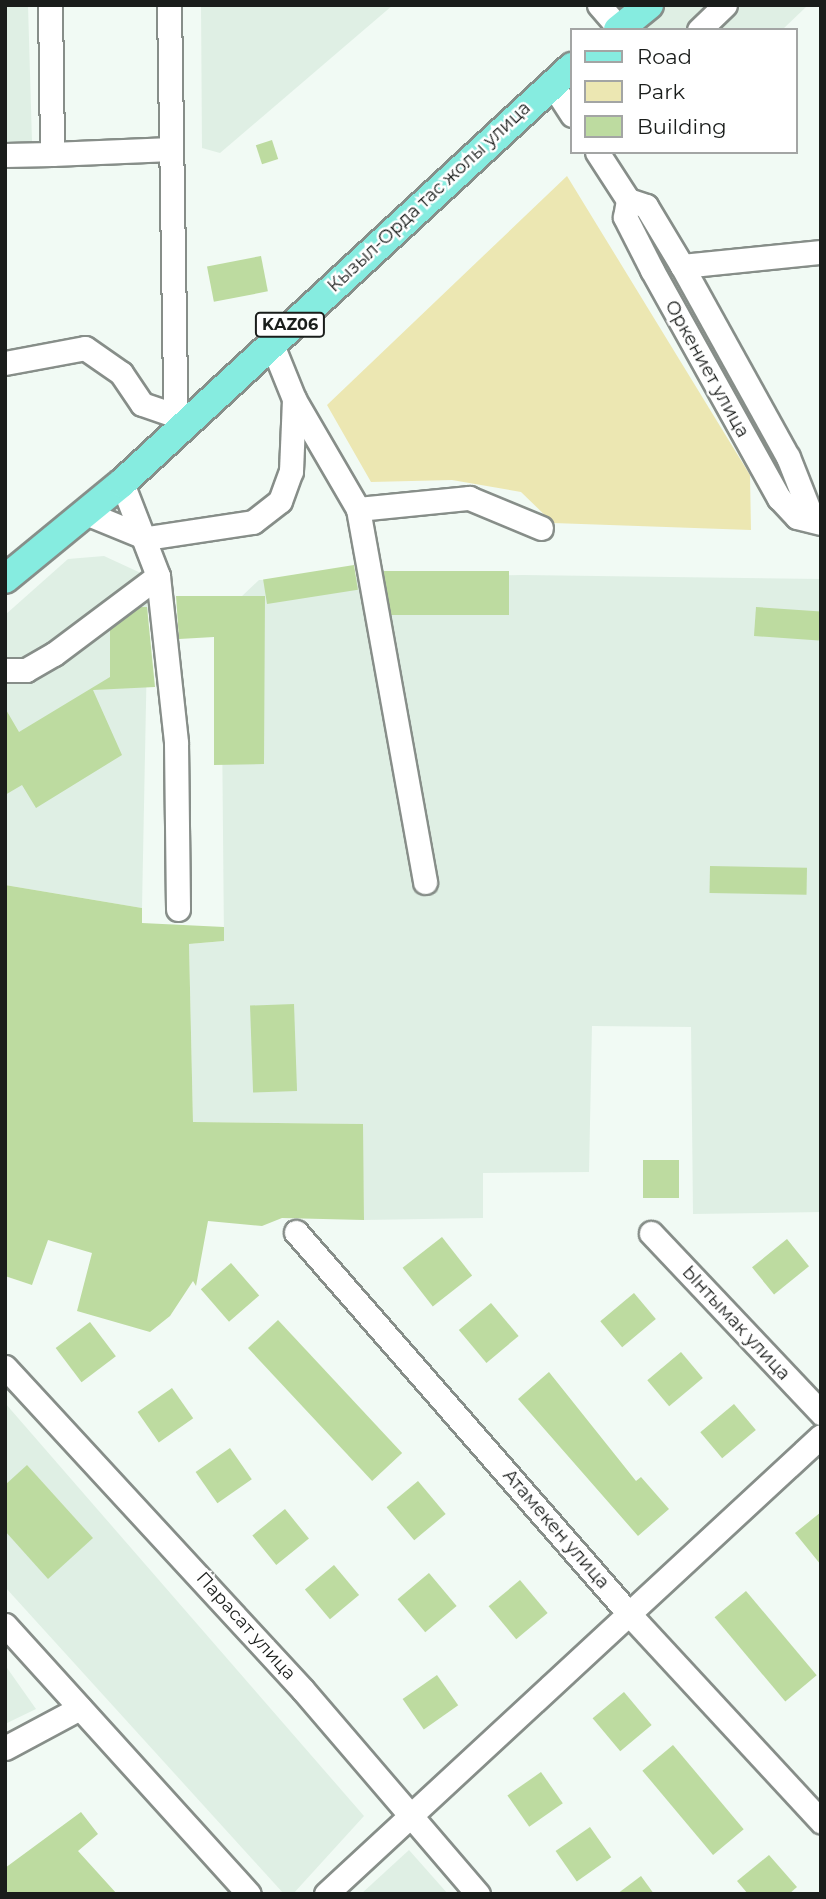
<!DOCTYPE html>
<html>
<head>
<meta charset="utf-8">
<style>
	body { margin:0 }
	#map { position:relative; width:826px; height:1899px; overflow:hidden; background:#f1faf4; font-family:Montserrat,sans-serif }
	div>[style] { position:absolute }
	.built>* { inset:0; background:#dfefe4 }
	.green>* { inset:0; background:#ece7b2 }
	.building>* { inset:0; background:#bddba0; transform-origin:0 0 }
	.roads { filter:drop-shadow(2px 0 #878e89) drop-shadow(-2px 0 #878e89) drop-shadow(0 2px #878e89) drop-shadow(0 -2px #878e89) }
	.minor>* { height:23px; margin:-11.5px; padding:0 11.5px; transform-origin:11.5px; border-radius:11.5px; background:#fff }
	.major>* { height:28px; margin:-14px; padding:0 14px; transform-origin:14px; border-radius:14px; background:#86ece0 }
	span { translate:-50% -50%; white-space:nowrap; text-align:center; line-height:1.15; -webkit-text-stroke:5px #fff; paint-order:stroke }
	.shield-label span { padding:2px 5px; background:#fff; border:2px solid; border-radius:5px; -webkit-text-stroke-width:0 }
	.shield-label { font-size:16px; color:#1a1d1b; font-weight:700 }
	.street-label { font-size:18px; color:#1a1d1b }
	.frame { position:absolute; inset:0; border:7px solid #1a1d1b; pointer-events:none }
	.legend { position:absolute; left:570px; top:28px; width:228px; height:126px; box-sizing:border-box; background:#fff; border:2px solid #a3a5a4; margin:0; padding:9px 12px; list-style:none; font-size:21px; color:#1a1d1b }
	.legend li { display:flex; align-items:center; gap:14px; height:35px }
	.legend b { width:35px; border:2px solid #a3a5a4 }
</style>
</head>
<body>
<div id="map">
	<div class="built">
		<div style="clip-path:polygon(5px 5px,28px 5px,32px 142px,5px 143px)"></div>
		<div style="clip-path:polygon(201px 5px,393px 5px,220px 153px,202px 148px)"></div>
		<div style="clip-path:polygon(666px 5px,805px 5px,806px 7px,782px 30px,640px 30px)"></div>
		<div style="clip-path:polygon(104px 556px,143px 574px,148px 601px,142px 908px,5px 885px,5px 615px,68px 559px)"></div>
		<div style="clip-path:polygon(523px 575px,821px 579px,821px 1212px,693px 1214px,691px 1027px,592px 1026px,589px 1172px,483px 1173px,483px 1218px,364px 1220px,362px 1124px,193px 1122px,189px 944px,224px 941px,221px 616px,259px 580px)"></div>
		<div style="clip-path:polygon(5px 1403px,364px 1816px,293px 1894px,284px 1894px,5px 1587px)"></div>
		<div style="clip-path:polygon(5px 1665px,36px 1709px,5px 1724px)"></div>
		<div style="clip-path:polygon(409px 1850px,448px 1894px,361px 1894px)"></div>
	</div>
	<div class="green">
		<div style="clip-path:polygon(567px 176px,750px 475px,751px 530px,553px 523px,521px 492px,452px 480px,371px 482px,327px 405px)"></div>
	</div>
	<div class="building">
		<div style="left:272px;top:140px;width:20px;height:17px;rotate:72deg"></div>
		<div style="left:261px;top:256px;width:36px;height:55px;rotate:79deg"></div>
		<div style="left:354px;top:565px;width:25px;height:92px;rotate:81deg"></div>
		<div style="left:509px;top:571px;width:44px;height:125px;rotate:90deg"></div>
		<div style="clip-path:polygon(176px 596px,265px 596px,264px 764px,214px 765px,214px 637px,179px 639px)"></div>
		<div style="clip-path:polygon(140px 607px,147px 607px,155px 687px,93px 690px,122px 755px,36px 808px,22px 785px,5px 795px,5px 708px,19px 732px,110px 677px,110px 630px)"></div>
		<div style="left:756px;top:607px;width:65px;height:29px;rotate:4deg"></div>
		<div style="left:710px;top:866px;width:97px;height:27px;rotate:1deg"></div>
		<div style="clip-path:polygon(5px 885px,142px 908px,142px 923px,224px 927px,224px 941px,189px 944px,193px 1122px,363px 1124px,364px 1220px,282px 1218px,262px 1226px,208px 1221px,196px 1286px,193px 1281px,170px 1316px,150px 1332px,77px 1311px,92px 1253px,48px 1240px,32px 1285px,5px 1276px)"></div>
		<div style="left:294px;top:1004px;width:87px;height:44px;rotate:88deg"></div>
		<div style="left:679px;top:1160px;width:38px;height:36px;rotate:90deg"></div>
		<div style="left:442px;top:1237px;width:49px;height:50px;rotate:52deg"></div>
		<div style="left:787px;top:1239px;width:35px;height:45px;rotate:51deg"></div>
		<div style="left:231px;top:1263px;width:43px;height:40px;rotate:49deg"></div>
		<div style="left:634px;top:1293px;width:34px;height:44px;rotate:50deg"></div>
		<div style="left:491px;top:1303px;width:43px;height:42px;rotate:50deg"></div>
		<div style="left:278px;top:1320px;width:182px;height:41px;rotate:47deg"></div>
		<div style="left:90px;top:1322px;width:43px;height:43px;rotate:53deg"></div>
		<div style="left:681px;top:1352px;width:34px;height:44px;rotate:50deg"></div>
		<div style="clip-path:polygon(549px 1372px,636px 1481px,641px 1477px,669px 1509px,638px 1536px,518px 1399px)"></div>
		<div style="left:172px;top:1388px;width:37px;height:42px;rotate:55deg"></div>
		<div style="left:734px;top:1404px;width:34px;height:44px;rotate:50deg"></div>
		<div style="left:230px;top:1448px;width:38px;height:42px;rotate:55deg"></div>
		<div style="clip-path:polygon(27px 1465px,93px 1538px,48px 1579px,5px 1531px,5px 1485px)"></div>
		<div style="left:418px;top:1481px;width:43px;height:41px;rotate:50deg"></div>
		<div style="left:285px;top:1509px;width:38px;height:42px;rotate:51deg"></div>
		<div style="clip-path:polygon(821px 1512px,821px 1565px,795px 1533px)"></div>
		<div style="left:334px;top:1565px;width:39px;height:38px;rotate:50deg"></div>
		<div style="left:429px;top:1573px;width:43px;height:41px;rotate:50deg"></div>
		<div style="left:520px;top:1580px;width:43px;height:41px;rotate:50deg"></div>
		<div style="left:746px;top:1591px;width:110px;height:41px;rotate:50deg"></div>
		<div style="left:437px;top:1675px;width:37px;height:42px;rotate:55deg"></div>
		<div style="left:624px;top:1692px;width:43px;height:41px;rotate:50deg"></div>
		<div style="left:673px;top:1745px;width:110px;height:40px;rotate:50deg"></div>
		<div style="left:541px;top:1772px;width:38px;height:41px;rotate:55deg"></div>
		<div style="clip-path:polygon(81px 1812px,98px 1834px,78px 1851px,117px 1894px,5px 1894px,5px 1868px)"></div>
		<div style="left:590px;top:1827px;width:37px;height:42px;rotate:55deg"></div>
		<div style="clip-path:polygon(769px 1855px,797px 1887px,789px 1894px,748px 1894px,737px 1881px)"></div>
		<div style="clip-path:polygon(641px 1876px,654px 1894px,617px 1894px)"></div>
	</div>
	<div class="roads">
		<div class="minor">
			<div style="left:50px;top:5px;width:149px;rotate:89.2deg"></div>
			<div style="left:52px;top:154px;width:119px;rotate:-2.4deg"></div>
			<div style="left:169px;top:5px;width:427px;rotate:89.1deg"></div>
			<div style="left:599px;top:5px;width:32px;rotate:49deg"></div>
			<div style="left:699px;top:30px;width:36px;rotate:-44deg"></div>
			<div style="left:552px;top:84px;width:37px;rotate:57deg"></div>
			<div style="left:597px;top:152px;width:57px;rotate:57.1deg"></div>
			<div style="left:628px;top:200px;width:19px;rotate:18deg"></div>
			<div style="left:646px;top:206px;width:70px;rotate:59deg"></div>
			<div style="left:682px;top:266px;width:218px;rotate:61deg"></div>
			<div style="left:788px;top:457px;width:68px;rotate:68.4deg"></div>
			<div style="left:5px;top:155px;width:47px;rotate:-1.2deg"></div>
			<div style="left:628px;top:200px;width:17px;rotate:100deg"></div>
			<div style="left:625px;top:217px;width:59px;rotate:63deg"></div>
			<div style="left:652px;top:270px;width:261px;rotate:60.9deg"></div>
			<div style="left:779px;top:498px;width:26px;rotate:47deg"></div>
			<div style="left:797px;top:517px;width:25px;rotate:14deg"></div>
			<div style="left:682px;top:266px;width:140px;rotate:-5.8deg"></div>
			<div style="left:271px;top:342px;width:61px;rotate:68deg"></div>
			<div style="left:294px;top:399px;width:127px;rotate:59.8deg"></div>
			<div style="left:358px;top:509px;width:379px;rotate:79.8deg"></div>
			<div style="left:5px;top:363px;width:81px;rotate:-10.6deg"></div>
			<div style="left:85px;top:348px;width:44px;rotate:34.8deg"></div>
			<div style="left:121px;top:373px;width:37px;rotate:56deg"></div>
			<div style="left:142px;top:404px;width:36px;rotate:19deg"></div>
			<div style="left:122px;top:483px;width:100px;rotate:68.8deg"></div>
			<div style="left:158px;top:576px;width:168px;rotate:83.8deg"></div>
			<div style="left:176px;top:743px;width:166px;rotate:89.3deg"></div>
			<div style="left:358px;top:509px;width:112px;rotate:-5.7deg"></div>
			<div style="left:469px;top:498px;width:78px;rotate:22.6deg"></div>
			<div style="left:86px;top:513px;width:66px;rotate:22.3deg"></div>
			<div style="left:147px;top:538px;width:107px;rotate:-8.6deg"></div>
			<div style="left:253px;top:522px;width:34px;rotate:-38deg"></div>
			<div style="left:280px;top:501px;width:32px;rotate:-70deg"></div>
			<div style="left:291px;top:471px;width:72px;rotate:-87.6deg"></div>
			<div style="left:5px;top:670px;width:21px"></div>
			<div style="left:26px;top:670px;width:32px;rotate:-30deg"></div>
			<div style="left:54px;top:654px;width:130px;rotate:-36.9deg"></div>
			<div style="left:296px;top:1232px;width:510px;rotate:48.9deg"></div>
			<div style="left:631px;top:1616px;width:280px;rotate:47.2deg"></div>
			<div style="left:651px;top:1233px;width:248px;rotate:46.6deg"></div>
			<div style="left:5px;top:1367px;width:439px;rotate:47.3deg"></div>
			<div style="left:303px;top:1690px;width:269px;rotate:49.4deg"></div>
			<div style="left:5px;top:1625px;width:363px;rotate:47.8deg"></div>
			<div style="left:5px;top:1748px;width:85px;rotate:-28.1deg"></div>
			<div style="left:326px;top:1894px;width:674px;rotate:-42.78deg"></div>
		</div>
		<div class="major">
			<div style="left:618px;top:30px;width:40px;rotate:-39deg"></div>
			<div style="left:5px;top:579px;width:151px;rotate:-39.4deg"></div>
			<div style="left:122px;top:483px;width:613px;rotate:-42.75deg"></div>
		</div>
	</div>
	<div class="shield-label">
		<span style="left:290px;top:325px">KАZ06</span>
	</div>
	<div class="street-label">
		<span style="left:429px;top:197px;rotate:-43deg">Кызыл-Орда тас жолы улица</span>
		<span style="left:707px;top:369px;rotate:61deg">Оркениет улица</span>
		<span style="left:736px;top:1323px;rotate:47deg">Ынтымак улица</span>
		<span style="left:556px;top:1529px;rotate:49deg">Атамекен улица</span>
		<span style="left:246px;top:1626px;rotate:48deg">Парасат улица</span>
	</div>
	<div class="frame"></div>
	<ul class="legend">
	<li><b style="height:9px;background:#86ece0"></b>Road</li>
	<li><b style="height:19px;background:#ece7b2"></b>Park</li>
	<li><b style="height:19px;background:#bddba0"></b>Building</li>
	</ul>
</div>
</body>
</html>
